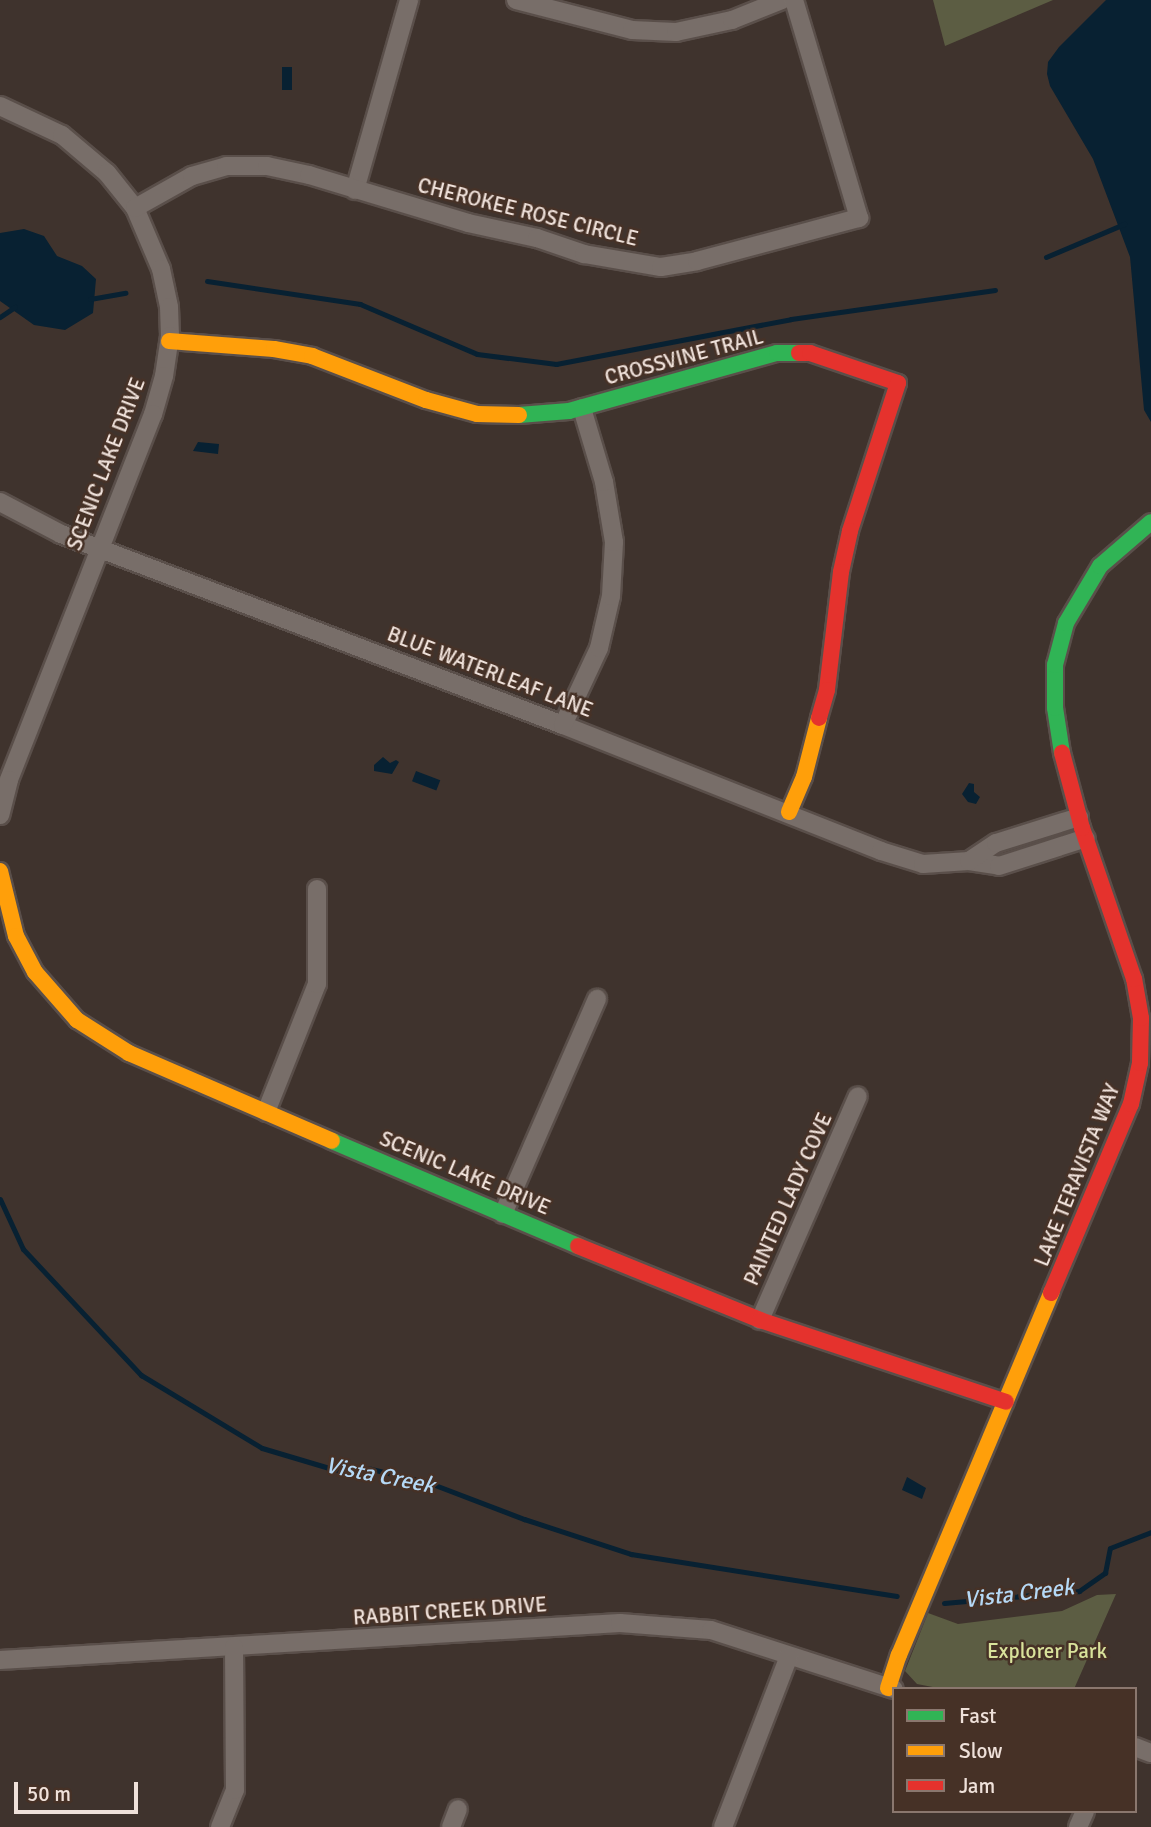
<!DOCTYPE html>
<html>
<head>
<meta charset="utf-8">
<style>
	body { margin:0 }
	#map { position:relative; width:1151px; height:1827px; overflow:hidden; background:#3f332d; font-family:Signika,sans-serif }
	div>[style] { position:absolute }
	.green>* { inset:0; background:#5c5d43 }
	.water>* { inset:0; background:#082132; transform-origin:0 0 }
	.stream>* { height:5px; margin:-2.5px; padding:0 2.5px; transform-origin:2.5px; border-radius:2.5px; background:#082132 }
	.roads { filter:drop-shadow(2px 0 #5a4f4a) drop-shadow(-2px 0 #5a4f4a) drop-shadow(0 2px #5a4f4a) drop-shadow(0 -2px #5a4f4a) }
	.street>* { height:18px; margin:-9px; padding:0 9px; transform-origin:9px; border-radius:9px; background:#786e69 }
	.fast>* { height:16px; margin:-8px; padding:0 8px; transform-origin:8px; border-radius:8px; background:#30b455 }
	.slow>* { height:16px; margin:-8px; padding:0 8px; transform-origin:8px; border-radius:8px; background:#ff9f0a }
	.jam>* { height:16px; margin:-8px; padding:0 8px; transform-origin:8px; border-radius:8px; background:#e5322d }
	span { translate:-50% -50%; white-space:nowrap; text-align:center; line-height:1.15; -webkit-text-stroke:5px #463126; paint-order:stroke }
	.street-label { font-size:21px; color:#efe1da }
	.park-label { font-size:21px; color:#d9e29b }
	.water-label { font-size:23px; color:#b5d9f6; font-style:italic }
	.legend { position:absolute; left:892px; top:1687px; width:245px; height:126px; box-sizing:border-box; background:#463126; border:2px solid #8a776e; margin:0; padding:9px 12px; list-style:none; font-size:21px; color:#efe1da }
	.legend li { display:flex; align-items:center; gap:14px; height:35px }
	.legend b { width:35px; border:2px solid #8a776e }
	.scale { position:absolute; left:14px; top:1782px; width:124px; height:32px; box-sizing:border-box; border:4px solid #efe1da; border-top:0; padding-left:9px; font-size:21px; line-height:24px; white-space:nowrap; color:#efe1da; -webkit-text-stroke:5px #463126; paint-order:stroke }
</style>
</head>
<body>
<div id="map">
	<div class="green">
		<div style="clip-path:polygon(933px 0,1053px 0,945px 46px)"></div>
		<div style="clip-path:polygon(1116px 1594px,1074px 1689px,943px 1689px,917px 1684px,905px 1671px,928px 1613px,958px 1624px,1062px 1611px,1097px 1595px)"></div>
	</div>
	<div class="water">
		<div style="clip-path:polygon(1106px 0,1151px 0,1151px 422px,1144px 410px,1130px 257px,1093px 159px,1050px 86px,1047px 74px,1048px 62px,1059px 47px)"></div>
		<div style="left:282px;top:67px;width:10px;height:23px"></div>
		<div style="clip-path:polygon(24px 229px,44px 236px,57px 256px,82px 266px,96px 279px,93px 313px,65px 330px,34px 325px,0 301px,0 233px)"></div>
		<div style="clip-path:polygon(198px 442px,219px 444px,218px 454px,193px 451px)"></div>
		<div style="clip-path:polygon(383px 757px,390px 763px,396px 760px,399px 762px,392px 774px,374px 771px,374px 765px)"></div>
		<div style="left:416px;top:771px;width:26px;height:11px;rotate:21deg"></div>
		<div style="clip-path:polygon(969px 783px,974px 784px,974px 792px,980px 797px,976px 804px,968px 802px,962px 794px)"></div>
		<div style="clip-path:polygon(907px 1477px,926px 1488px,922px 1499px,902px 1490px)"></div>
	</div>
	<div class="stream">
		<div style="left:1046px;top:257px;width:85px;rotate:-22.9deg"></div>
		<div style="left:207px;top:281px;width:155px;rotate:8.5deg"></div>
		<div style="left:360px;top:304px;width:127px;rotate:23.1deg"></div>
		<div style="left:477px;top:354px;width:80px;rotate:7.2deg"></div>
		<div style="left:556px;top:364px;width:239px;rotate:-10.8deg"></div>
		<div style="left:791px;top:319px;width:206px;rotate:-8.1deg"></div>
		<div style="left:90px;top:299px;width:36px;rotate:-10deg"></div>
		<div style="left:0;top:317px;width:18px;rotate:-34deg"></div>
		<div style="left:0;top:1199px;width:55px;rotate:65.3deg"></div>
		<div style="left:23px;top:1249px;width:173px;rotate:46.9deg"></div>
		<div style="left:141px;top:1375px;width:141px;rotate:31.1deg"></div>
		<div style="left:262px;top:1448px;width:77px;rotate:16.6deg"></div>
		<div style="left:336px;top:1470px;width:35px;rotate:-2deg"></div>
		<div style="left:371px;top:1469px;width:57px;rotate:13.1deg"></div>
		<div style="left:427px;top:1482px;width:104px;rotate:20.9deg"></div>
		<div style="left:524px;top:1519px;width:113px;rotate:18.1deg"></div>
		<div style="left:631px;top:1554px;width:269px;rotate:9deg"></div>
		<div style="left:944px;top:1603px;width:136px;rotate:-5.1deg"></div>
		<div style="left:1079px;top:1591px;width:32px;rotate:-35deg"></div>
		<div style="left:1105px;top:1573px;width:25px;rotate:-79deg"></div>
		<div style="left:1110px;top:1548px;width:44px;rotate:-21.3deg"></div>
	</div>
	<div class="roads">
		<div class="street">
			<div style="left:516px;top:0;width:120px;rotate:14.5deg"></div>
			<div style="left:632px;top:30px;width:44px;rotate:2.6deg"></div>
			<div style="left:676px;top:32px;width:57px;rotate:-12.1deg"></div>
			<div style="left:732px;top:20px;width:54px;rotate:-21.8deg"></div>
			<div style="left:0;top:106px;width:68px;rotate:25.1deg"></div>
			<div style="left:62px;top:135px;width:59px;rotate:40.2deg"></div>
			<div style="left:107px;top:173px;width:45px;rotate:51.3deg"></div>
			<div style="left:135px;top:208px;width:66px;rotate:66.9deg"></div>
			<div style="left:161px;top:269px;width:39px;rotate:78deg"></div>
			<div style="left:169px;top:307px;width:29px;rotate:88deg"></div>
			<div style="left:170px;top:336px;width:40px;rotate:98.5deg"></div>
			<div style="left:164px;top:376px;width:40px;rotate:106deg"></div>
			<div style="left:153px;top:414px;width:393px;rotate:111.5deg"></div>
			<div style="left:9px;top:780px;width:36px;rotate:104deg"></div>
			<div style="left:355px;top:190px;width:198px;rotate:-74.1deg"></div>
			<div style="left:135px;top:208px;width:65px;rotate:-29.3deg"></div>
			<div style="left:192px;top:176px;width:35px;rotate:-16deg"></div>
			<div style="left:226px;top:166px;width:41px"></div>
			<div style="left:267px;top:166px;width:43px;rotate:12.1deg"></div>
			<div style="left:309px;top:175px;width:166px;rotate:16.8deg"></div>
			<div style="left:468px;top:223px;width:71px;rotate:12.3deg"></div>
			<div style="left:537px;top:238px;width:50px;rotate:18.8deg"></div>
			<div style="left:584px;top:254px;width:78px;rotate:9.6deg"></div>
			<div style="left:661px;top:267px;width:36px;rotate:-9deg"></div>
			<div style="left:697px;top:261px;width:168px;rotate:-14.9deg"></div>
			<div style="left:859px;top:218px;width:227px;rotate:-106.6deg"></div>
			<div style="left:0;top:502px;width:69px;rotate:27.7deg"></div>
			<div style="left:61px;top:534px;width:537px;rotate:20.83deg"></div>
			<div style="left:563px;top:725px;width:342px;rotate:21.6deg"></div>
			<div style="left:881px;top:851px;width:44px;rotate:17.2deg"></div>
			<div style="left:923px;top:864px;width:46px;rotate:-3.7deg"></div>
			<div style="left:969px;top:861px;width:30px;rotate:9deg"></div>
			<div style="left:999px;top:866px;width:91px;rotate:-17.8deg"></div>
			<div style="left:563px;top:725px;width:85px;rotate:-64.9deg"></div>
			<div style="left:599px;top:648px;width:53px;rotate:-77deg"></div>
			<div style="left:611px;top:596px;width:54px;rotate:-86.8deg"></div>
			<div style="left:614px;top:542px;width:61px;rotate:-99.5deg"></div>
			<div style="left:604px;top:482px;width:77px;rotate:-106.6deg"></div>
			<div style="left:969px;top:861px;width:32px;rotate:-34deg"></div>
			<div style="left:996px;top:843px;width:87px;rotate:-17.4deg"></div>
			<div style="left:266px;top:1112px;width:138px;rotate:-68.3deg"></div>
			<div style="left:317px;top:984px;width:95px;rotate:-90deg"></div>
			<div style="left:503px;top:1214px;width:235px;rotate:-66.4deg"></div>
			<div style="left:760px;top:1320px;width:244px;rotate:-66.4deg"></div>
			<div style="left:0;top:1660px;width:621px;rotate:-3.42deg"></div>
			<div style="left:620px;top:1623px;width:91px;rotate:4.4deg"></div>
			<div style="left:711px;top:1630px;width:192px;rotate:17.9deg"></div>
			<div style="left:1135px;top:1747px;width:17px;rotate:21deg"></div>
			<div style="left:220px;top:1827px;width:40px;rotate:-68deg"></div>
			<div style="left:235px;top:1790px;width:143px;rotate:-90.4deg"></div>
			<div style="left:451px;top:1827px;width:19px;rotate:-69deg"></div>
			<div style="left:723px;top:1827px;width:183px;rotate:-68.9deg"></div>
			<div style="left:1078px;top:1827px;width:17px;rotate:-66deg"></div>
		</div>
		<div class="fast">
			<div style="left:519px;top:415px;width:50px;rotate:-4.6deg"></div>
			<div style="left:569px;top:411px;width:216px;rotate:-15.6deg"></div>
			<div style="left:777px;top:353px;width:22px"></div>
			<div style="left:1062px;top:753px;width:46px;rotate:-98.8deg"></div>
			<div style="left:1055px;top:708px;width:43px;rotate:-90deg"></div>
			<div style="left:1055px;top:665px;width:43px;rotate:-75.3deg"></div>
			<div style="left:1066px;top:623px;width:66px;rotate:-59.2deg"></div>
			<div style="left:1100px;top:566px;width:67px;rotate:-40.8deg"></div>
			<div style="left:332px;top:1141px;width:267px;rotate:23.1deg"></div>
		</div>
		<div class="slow">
			<div style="left:169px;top:341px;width:105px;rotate:4.4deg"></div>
			<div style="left:274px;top:349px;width:39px;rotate:10deg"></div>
			<div style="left:312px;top:356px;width:122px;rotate:21.1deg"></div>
			<div style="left:426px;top:400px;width:53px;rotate:15.4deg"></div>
			<div style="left:477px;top:414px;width:42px;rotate:1.4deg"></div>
			<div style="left:789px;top:812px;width:38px;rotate:-67deg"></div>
			<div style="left:804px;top:777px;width:61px;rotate:-75.7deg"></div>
			<div style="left:0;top:871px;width:67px;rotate:76.2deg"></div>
			<div style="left:16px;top:936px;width:41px;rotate:62.2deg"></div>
			<div style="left:35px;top:972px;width:64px;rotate:48.8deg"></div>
			<div style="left:77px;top:1020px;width:62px;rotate:32.4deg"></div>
			<div style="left:129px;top:1053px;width:221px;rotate:23.4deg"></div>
			<div style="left:888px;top:1688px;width:35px;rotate:-72deg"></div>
			<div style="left:899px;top:1655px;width:393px;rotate:-67.2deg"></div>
		</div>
		<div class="jam">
			<div style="left:799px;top:353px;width:11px"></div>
			<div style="left:810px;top:353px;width:93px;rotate:18.8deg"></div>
			<div style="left:898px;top:383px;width:156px;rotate:108deg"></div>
			<div style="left:850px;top:531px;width:42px;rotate:102.4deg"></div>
			<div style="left:841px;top:572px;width:119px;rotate:96.8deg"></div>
			<div style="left:827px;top:690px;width:29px;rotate:106deg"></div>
			<div style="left:578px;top:1246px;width:196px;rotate:22.1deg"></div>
			<div style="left:760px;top:1320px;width:259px;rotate:18.4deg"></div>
			<div style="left:1051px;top:1293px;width:205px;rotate:-67.1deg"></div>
			<div style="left:1131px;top:1104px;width:42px;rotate:-77.6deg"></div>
			<div style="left:1140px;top:1063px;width:45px;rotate:-88.7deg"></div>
			<div style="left:1141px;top:1018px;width:40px;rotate:-100deg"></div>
			<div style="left:1134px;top:979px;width:160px;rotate:-109deg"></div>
			<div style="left:1082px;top:828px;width:78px;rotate:-104.9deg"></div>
		</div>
	</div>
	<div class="street-label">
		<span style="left:528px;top:212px;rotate:14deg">CHEROKEE ROSE CIRCLE</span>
		<span style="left:684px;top:357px;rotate:-15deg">CROSSVINE TRAIL</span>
		<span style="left:106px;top:464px;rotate:-69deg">SCENIC LAKE DRIVE</span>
		<span style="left:490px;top:672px;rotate:21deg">BLUE WATERLEAF LANE</span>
		<span style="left:465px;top:1173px;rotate:23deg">SCENIC LAKE DRIVE</span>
		<span style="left:1077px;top:1175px;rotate:-68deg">LAKE TERAVISTA WAY</span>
		<span style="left:788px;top:1199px;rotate:-66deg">PAINTED LADY COVE</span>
		<span style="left:450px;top:1611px;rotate:-4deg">RABBIT CREEK DRIVE</span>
	</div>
	<div class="park-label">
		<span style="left:1047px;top:1651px">Explorer Park</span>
	</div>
	<div class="water-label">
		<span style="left:380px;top:1476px;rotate:11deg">Vista Creek</span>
		<span style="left:1019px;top:1594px;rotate:-7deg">Vista Creek</span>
	</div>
	<ul class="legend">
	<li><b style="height:9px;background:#30b455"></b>Fast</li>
	<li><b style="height:9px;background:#ff9f0a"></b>Slow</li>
	<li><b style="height:9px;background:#e5322d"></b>Jam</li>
	</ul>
	<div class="scale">50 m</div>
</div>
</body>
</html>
